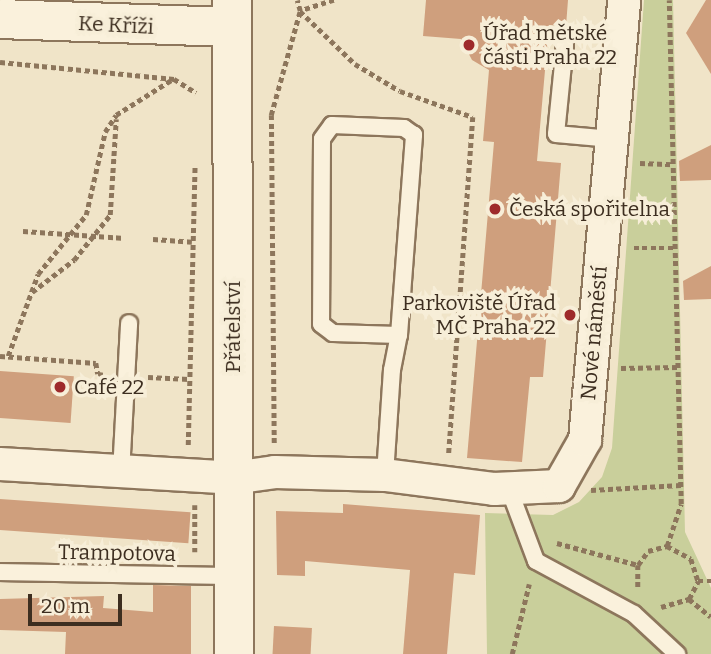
<!DOCTYPE html>
<html>
<head>
<meta charset="utf-8">
<style>
	body { margin:0 }
	#map { position:relative; width:711px; height:654px; overflow:hidden; background:#f0e4c8; font-family:Bitter,serif }
	div>[style] { position:absolute }
	.green>* { inset:0; background:#c9cf9b }
	.building>* { inset:0; background:#cf9f7d; transform-origin:0 0 }
	.path>* { height:4.5px; margin-top:-2.25px; transform-origin:0; background:repeating-linear-gradient(90deg,#8d765c 0 5px,transparent 0 8.5px) }
	.roads { filter:drop-shadow(2px 0 #8d765c) drop-shadow(-2px 0 #8d765c) drop-shadow(0 2px #8d765c) drop-shadow(0 -2px #8d765c) }
	.service>* { height:16px; margin:-8px; padding:0 8px; transform-origin:8px; border-radius:8px; background:#faf1dc }
	.minor>* { height:32px; margin:-16px; padding:0 16px; transform-origin:16px; border-radius:16px; background:#faf1dc }
	.tertiary>* { height:38px; margin:-19px; padding:0 19px; transform-origin:19px; border-radius:19px; background:#faf1dc }
	.secondary>* { height:38px; margin:-19px; padding:0 19px; transform-origin:19px; border-radius:19px; background:#faf1dc }
	.dots>* { width:19px; height:19px; translate:-50% -50%; box-sizing:border-box; border:4px solid #f7eed8; border-radius:50% }
	span { translate:-50% -50%; white-space:nowrap; text-align:center; line-height:1.15; -webkit-text-stroke:7px #f7eed8; paint-order:stroke }
	.street-label { font-size:21px; color:#3d2e20 }
	.poi-label { font-size:21px; color:#3d2e20 }
	.left { translate:0 -50%; text-align:left }
	.right { translate:-100% -50%; text-align:right }
	.scale { position:absolute; left:28px; top:594px; width:94px; height:32px; box-sizing:border-box; border:4px solid #3d2e20; border-top:0; padding-left:9px; font-size:21px; line-height:24px; white-space:nowrap; color:#3d2e20; -webkit-text-stroke:5px #f7eed8; paint-order:stroke }
</style>
</head>
<body>
<div id="map">
	<div class="green">
		<div style="clip-path:polygon(644px 0,673px 0,685px 532px,711px 588px,711px 654px,487px 654px,485px 513px,553px 515px,579px 502px,602px 477px,612px 448px)"></div>
	</div>
	<div class="building">
		<div style="clip-path:polygon(426px 0,568px 0,566px 26px,549px 25px,537px 161px,561px 163px,543px 377px,530px 377px,522px 462px,467px 458px,494px 142px,483px 141px,489px 70px,472px 60px,461px 39px,423px 36px)"></div>
		<div style="clip-path:polygon(706px 0,711px 0,711px 74px,686px 33px)"></div>
		<div style="clip-path:polygon(711px 145px,711px 180px,680px 181px,679px 161px)"></div>
		<div style="clip-path:polygon(711px 266px,711px 299px,684px 300px,683px 281px)"></div>
		<div style="left:0;top:371px;width:74px;height:47px;rotate:4deg"></div>
		<div style="left:0;top:499px;width:191px;height:31px;rotate:4deg"></div>
		<div style="clip-path:polygon(343px 504px,480px 515px,475px 575px,454px 573px,447px 654px,403px 654px,410px 570px,305px 561px,305px 576px,277px 575px,276px 511px,343px 513px)"></div>
		<div style="clip-path:polygon(153px 585px,191px 586px,191px 654px,65px 654px,66px 632px,0 630px,0 599px,104px 596px,103px 608px,153px 612px)"></div>
		<div style="left:274px;top:626px;width:38px;height:28px;rotate:3deg"></div>
	</div>
	<div class="path">
		<div style="left:334px;top:0;width:36px;rotate:162deg"></div>
		<div style="left:300px;top:11px;width:76px;rotate:43.9deg"></div>
		<div style="left:355px;top:64px;width:52px;rotate:31deg"></div>
		<div style="left:400px;top:91px;width:77px;rotate:19.6deg"></div>
		<div style="left:473px;top:117px;width:338px;rotate:94.1deg"></div>
		<div style="left:0;top:62px;width:175px;rotate:5.6deg"></div>
		<div style="left:174px;top:79px;width:26px;rotate:32deg"></div>
		<div style="left:640px;top:163px;width:33px;rotate:2deg"></div>
		<div style="left:23px;top:231px;width:102px;rotate:3.9deg"></div>
		<div style="left:153px;top:239px;width:39px;rotate:4deg"></div>
		<div style="left:634px;top:248px;width:41px"></div>
		<div style="left:32px;top:292px;width:53px;rotate:-37.3deg"></div>
		<div style="left:74px;top:260px;width:58px;rotate:-51.3deg"></div>
		<div style="left:110px;top:215px;width:96px;rotate:-86.4deg"></div>
		<div style="left:0;top:356px;width:96px;rotate:4.2deg"></div>
		<div style="left:96px;top:363px;width:11px;rotate:80deg"></div>
		<div style="left:98px;top:374px;width:7px;rotate:8deg"></div>
		<div style="left:8px;top:356px;width:87px;rotate:-69.9deg"></div>
		<div style="left:38px;top:274px;width:76px;rotate:-50.9deg"></div>
		<div style="left:86px;top:215px;width:85px;rotate:-77.1deg"></div>
		<div style="left:105px;top:132px;width:20px;rotate:-57deg"></div>
		<div style="left:116px;top:115px;width:67px;rotate:-32.3deg"></div>
		<div style="left:621px;top:368px;width:57px;rotate:-1deg"></div>
		<div style="left:148px;top:377px;width:41px;rotate:2.8deg"></div>
		<div style="left:274px;top:443px;width:328px;rotate:-90.5deg"></div>
		<div style="left:271px;top:115px;width:108px;rotate:-74.4deg"></div>
		<div style="left:300px;top:11px;width:11px;rotate:-105deg"></div>
		<div style="left:188px;top:445px;width:278px;rotate:-88.6deg"></div>
		<div style="left:591px;top:490px;width:90px;rotate:-3.2deg"></div>
		<div style="left:195px;top:505px;width:47px;rotate:90deg"></div>
		<div style="left:557px;top:543px;width:84px;rotate:15.2deg"></div>
		<div style="left:638px;top:565px;width:25px;rotate:90deg"></div>
		<div style="left:667px;top:546px;width:44px;rotate:-71.6deg"></div>
		<div style="left:681px;top:504px;width:504px;rotate:-91.36deg"></div>
		<div style="left:638px;top:565px;width:17px;rotate:-54deg"></div>
		<div style="left:648px;top:551px;width:20px;rotate:-15deg"></div>
		<div style="left:667px;top:546px;width:27px;rotate:28deg"></div>
		<div style="left:691px;top:559px;width:23px;rotate:72deg"></div>
		<div style="left:689px;top:599px;width:20px;rotate:-63deg"></div>
		<div style="left:698px;top:581px;width:13px"></div>
		<div style="left:661px;top:607px;width:29px;rotate:-16deg"></div>
		<div style="left:689px;top:599px;width:28px;rotate:39deg"></div>
		<div style="left:512px;top:654px;width:72px;rotate:-76.3deg"></div>
	</div>
	<div class="roads">
		<div class="service">
			<div style="left:565px;top:44px;width:90px;rotate:95.7deg"></div>
			<div style="left:556px;top:134px;width:56px;rotate:5.1deg"></div>
			<div style="left:121px;top:473px;width:150px;rotate:-86.9deg"></div>
			<div style="left:385px;top:475px;width:105px;rotate:-86.2deg"></div>
			<div style="left:392px;top:370px;width:36px;rotate:-79deg"></div>
			<div style="left:399px;top:335px;width:201px;rotate:-85.7deg"></div>
			<div style="left:414px;top:135px;width:12px;rotate:-145deg"></div>
			<div style="left:404px;top:128px;width:72px;rotate:-177.6deg"></div>
			<div style="left:332px;top:125px;width:17px;rotate:126deg"></div>
			<div style="left:322px;top:139px;width:185px;rotate:90.3deg"></div>
			<div style="left:321px;top:324px;width:15px;rotate:37deg"></div>
			<div style="left:333px;top:333px;width:66px;rotate:1.7deg"></div>
			<div style="left:509px;top:489px;width:77px;rotate:69.4deg"></div>
			<div style="left:536px;top:561px;width:111px;rotate:28.4deg"></div>
			<div style="left:634px;top:614px;width:59px;rotate:42.9deg"></div>
			<div style="left:0;top:572px;width:234px;rotate:1deg"></div>
		</div>
		<div class="minor">
			<div style="left:0;top:464px;width:233px;rotate:3.4deg"></div>
			<div style="left:233px;top:478px;width:42px;rotate:-8.1deg"></div>
			<div style="left:275px;top:472px;width:110px;rotate:1.6deg"></div>
			<div style="left:385px;top:475px;width:110px;rotate:7.3deg"></div>
			<div style="left:494px;top:489px;width:65px;rotate:-2.6deg"></div>
			<div style="left:559px;top:486px;width:53px;rotate:-60.5deg"></div>
			<div style="left:585px;top:440px;width:442px;rotate:-84.9deg"></div>
		</div>
		<div class="tertiary">
			<div style="left:0;top:19px;width:232px;rotate:2deg"></div>
		</div>
		<div class="secondary">
			<div style="left:232px;top:0;width:654px;rotate:89.82deg"></div>
		</div>
	</div>
	<div class="dots">
		<div style="left:469px;top:45px;background:#9e2a2b"></div>
		<div style="left:495px;top:209px;background:#9e2a2b"></div>
		<div style="left:570px;top:315px;background:#9e2a2b"></div>
		<div style="left:60px;top:387px;background:#9e2a2b"></div>
	</div>
	<div class="street-label">
		<span style="left:116px;top:25px;rotate:3deg">Ke Kříži</span>
		<span style="left:233px;top:327px;rotate:-90deg">Přátelství</span>
		<span style="left:594px;top:333px;rotate:-85deg">Nové náměstí</span>
		<span style="left:117px;top:553px;rotate:1deg">Trampotova</span>
	</div>
	<div class="poi-label">
		<span class="left" style="left:483px;top:45px">Úřad mětské<br>části Praha 22</span>
		<span class="left" style="left:509px;top:209px">Česká spořitelna</span>
		<span class="right" style="left:556px;top:315px">Parkoviště Úřad<br>MČ Praha 22</span>
		<span class="left" style="left:74px;top:387px">Café 22</span>
	</div>
	<div class="scale">20 m</div>
</div>
</body>
</html>
